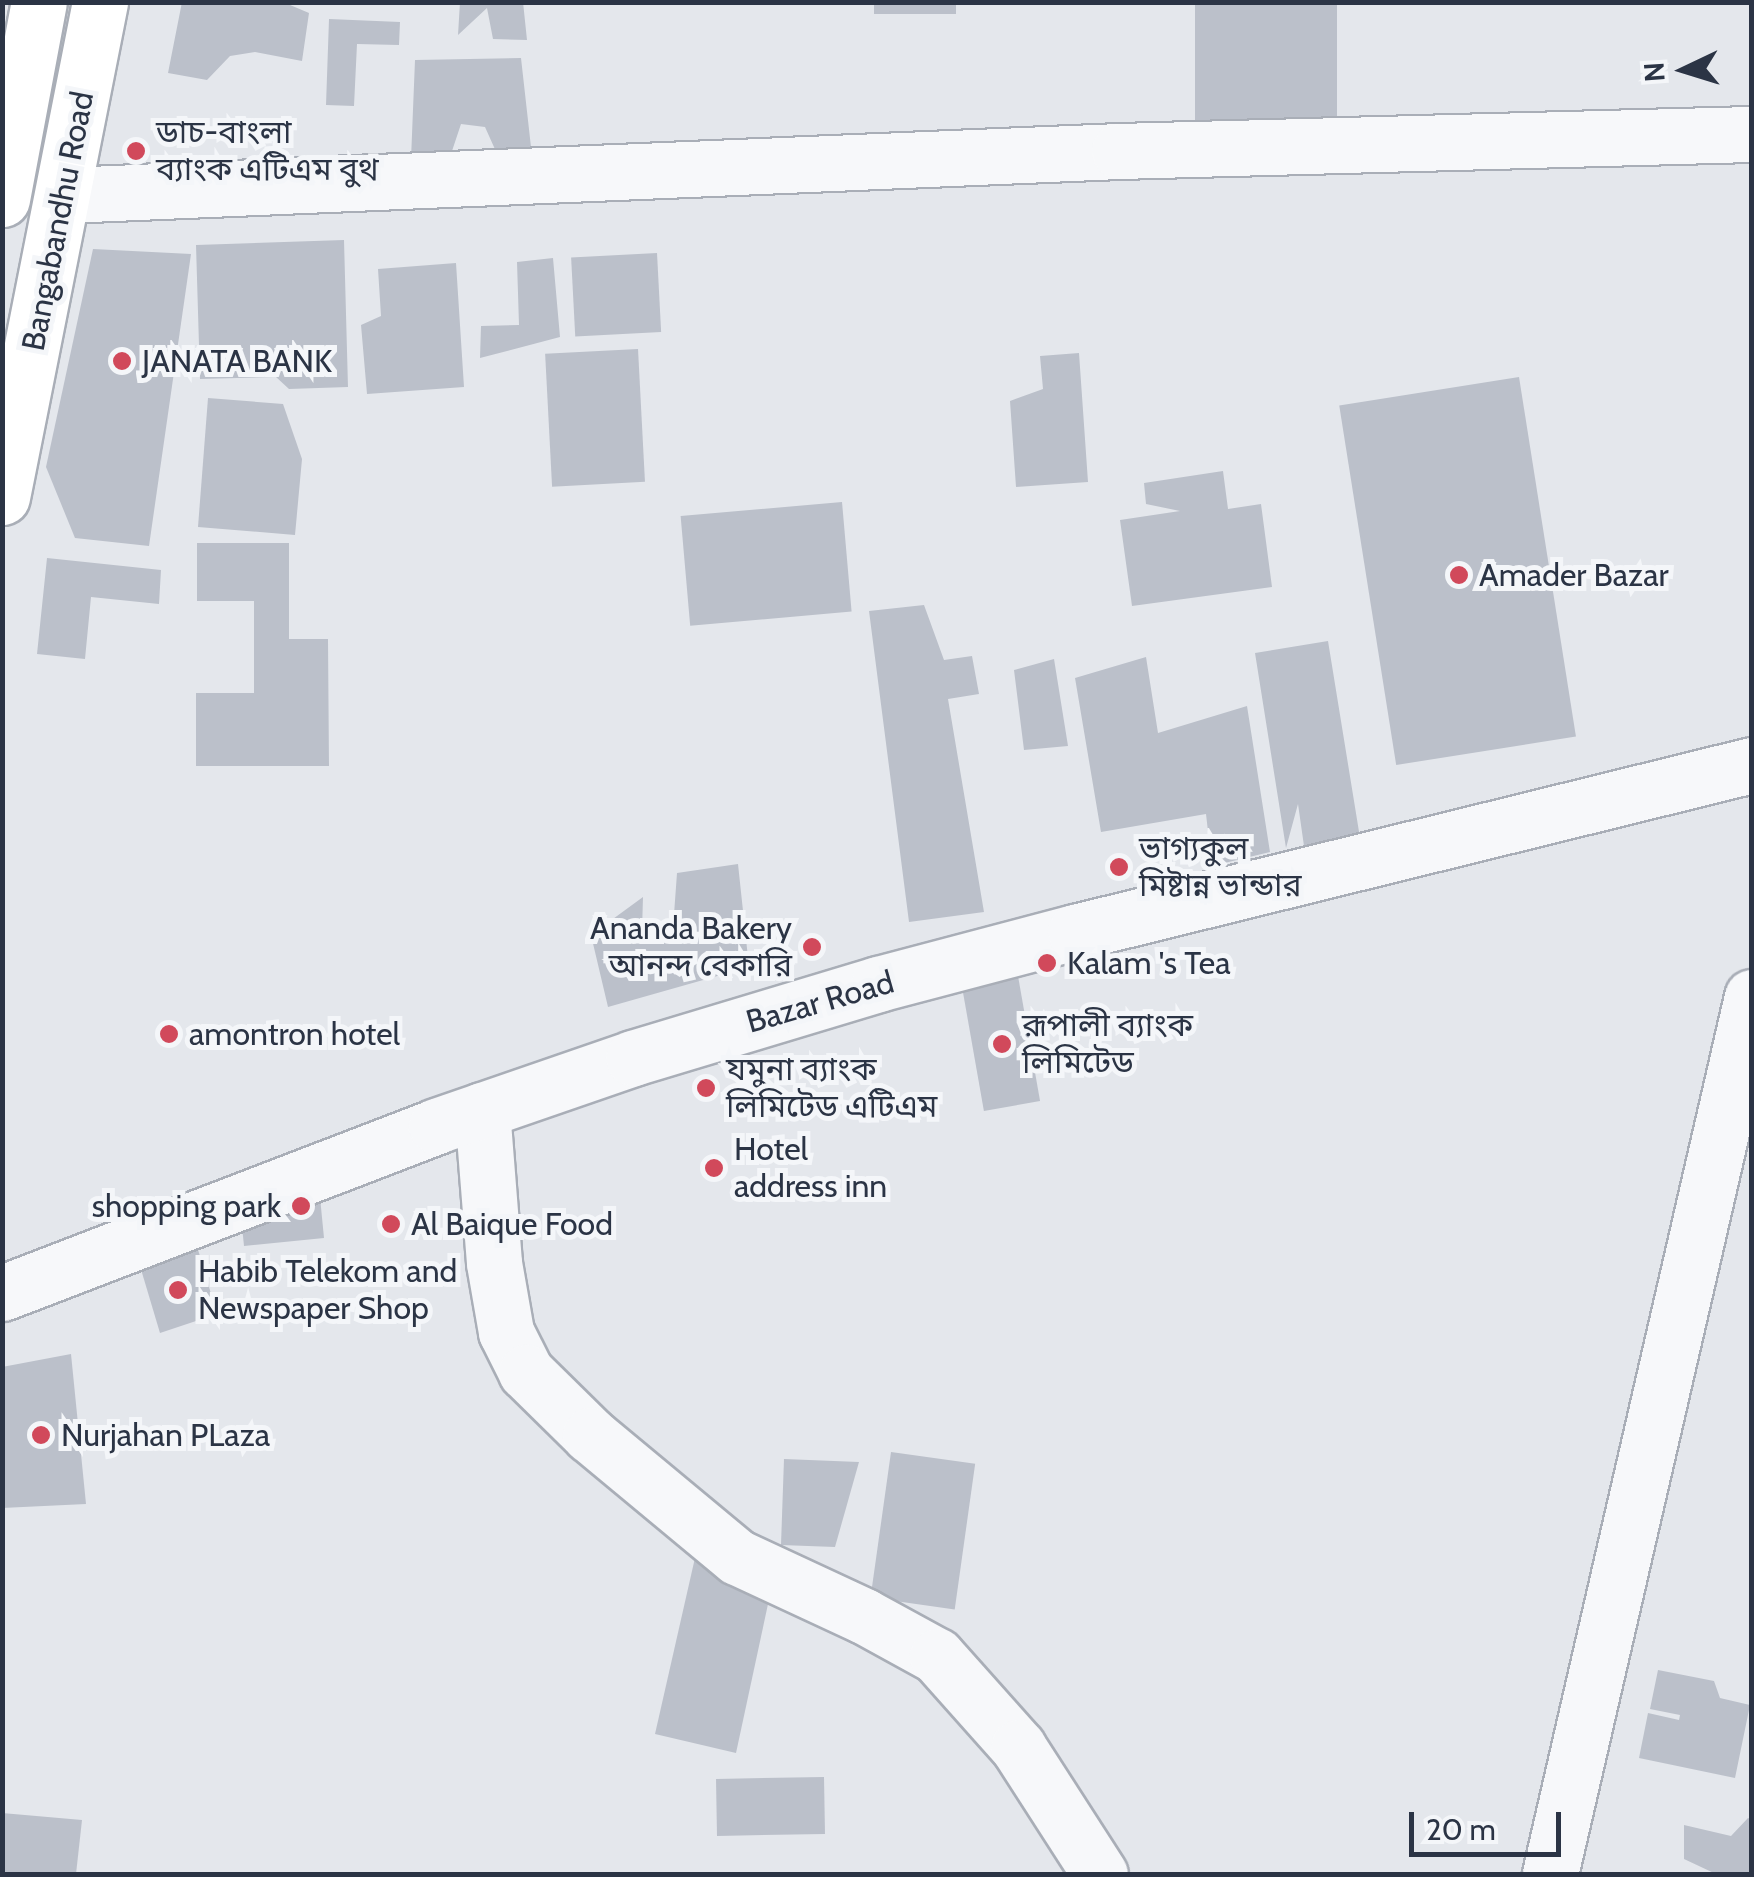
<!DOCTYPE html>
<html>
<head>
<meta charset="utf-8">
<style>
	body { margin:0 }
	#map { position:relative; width:1754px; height:1877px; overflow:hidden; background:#e4e7ec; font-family:Cabin,"Noto Sans Bengali",sans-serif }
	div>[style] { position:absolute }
	.building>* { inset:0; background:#bbc0ca; transform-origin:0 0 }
	.roads { filter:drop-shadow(2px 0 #a9aeb7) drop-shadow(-2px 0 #a9aeb7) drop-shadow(0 2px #a9aeb7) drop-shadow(0 -2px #a9aeb7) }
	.minor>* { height:55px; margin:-27.5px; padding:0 27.5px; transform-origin:27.5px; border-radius:27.5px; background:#f7f8fa }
	.tertiary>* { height:55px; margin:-27.5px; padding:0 27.5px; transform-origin:27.5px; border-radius:27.5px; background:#f7f8fa }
	.primary>* { height:55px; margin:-27.5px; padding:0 27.5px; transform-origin:27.5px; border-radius:27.5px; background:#fff }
	.dots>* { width:28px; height:28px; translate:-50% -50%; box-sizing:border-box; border:5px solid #f4f6f9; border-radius:50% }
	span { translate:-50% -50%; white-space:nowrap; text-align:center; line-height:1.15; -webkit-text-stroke:10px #f4f6f9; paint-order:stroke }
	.poi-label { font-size:32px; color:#2b3445 }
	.left { translate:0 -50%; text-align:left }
	.right { translate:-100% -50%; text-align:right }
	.street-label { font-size:32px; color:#2b3445 }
	.frame { position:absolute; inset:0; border:5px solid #2b3445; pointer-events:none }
	.north { position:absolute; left:1634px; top:20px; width:100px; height:100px; -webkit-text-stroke:8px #f4f6f9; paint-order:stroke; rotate:266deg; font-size:28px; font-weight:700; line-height:40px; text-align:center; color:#2b3445 }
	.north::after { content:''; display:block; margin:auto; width:35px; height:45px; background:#2b3445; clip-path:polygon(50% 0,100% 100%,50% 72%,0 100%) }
	.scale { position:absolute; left:1409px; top:1812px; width:152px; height:45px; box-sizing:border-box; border:5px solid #2b3445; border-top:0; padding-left:12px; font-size:30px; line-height:35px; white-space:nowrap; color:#2b3445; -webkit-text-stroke:8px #f4f6f9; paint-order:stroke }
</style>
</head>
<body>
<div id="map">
	<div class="building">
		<div style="clip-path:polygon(182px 2px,283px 2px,309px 13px,302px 61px,255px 52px,230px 56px,207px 80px,168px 73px)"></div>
		<div style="clip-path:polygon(460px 2px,523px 2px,527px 40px,493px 39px,487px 8px,458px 35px)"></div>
		<div style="left:874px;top:2px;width:82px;height:12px"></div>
		<div style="left:1195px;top:2px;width:142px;height:131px"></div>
		<div style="clip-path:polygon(329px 19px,400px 22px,399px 45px,357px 44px,354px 106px,326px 105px)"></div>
		<div style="clip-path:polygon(521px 58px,532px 156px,498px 156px,485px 127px,461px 124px,450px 157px,411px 159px,415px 60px)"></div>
		<div style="clip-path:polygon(344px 240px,348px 387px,289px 389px,276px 377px,200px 379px,196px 245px)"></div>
		<div style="clip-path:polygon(93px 249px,191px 254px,149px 546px,75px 538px,46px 467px)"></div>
		<div style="left:657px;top:253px;width:79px;height:86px;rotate:87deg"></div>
		<div style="clip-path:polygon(553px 258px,560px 337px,480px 358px,481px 326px,519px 325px,517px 262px)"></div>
		<div style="clip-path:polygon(456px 263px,464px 387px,367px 394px,361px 325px,381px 316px,378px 269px)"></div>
		<div style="left:638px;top:349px;width:133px;height:93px;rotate:87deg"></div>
		<div style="clip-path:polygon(1079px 353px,1088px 482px,1016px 487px,1010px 401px,1043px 389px,1040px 356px)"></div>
		<div style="left:1519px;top:377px;width:364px;height:182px;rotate:81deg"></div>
		<div style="clip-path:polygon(208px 398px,283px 404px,302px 459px,295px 535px,198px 527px)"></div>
		<div style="clip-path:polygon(1223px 471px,1228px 509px,1261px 504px,1272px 587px,1132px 606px,1120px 520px,1180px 511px,1146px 504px,1144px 483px)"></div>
		<div style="left:842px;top:502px;width:110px;height:162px;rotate:85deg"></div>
		<div style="clip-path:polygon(197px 543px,289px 543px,289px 639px,328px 639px,329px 766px,196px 766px,196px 693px,254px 693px,254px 601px,197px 601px)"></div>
		<div style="clip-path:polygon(47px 558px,161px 570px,159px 604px,91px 597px,85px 659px,37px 654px)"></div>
		<div style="clip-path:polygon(924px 605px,944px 660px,972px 656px,979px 694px,948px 699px,984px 912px,909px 922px,869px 611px)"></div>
		<div style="clip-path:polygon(1328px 641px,1361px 844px,1305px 853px,1298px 804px,1286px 848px,1255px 653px)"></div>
		<div style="clip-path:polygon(1146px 657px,1158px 733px,1247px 706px,1270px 852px,1212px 866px,1206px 814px,1101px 832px,1075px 678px)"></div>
		<div style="clip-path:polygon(1054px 659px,1068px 746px,1024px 750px,1014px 670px)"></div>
		<div style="clip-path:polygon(738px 864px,749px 967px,608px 1007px,591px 935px,643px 897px,642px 931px,673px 928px,677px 873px)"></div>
		<div style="left:1018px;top:976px;width:127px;height:57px;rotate:80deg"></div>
		<div style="clip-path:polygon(319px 1187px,324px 1238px,244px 1246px,242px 1226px)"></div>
		<div style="clip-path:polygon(194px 1236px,217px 1314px,160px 1333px,140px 1266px)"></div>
		<div style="clip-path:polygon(71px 1354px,86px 1504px,2px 1508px,2px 1367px)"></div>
		<div style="left:891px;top:1452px;width:85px;height:147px;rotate:8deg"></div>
		<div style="clip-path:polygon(784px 1459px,859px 1462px,835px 1547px,781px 1545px)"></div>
		<div style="clip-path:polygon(697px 1549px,768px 1604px,736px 1753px,655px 1734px)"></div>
		<div style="clip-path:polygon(1658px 1670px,1714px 1681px,1720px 1698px,1750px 1705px,1735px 1778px,1639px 1758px,1648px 1713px,1679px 1720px,1680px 1715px,1650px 1709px)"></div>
		<div style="left:824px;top:1777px;width:57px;height:108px;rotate:89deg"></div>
		<div style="clip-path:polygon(2px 1813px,82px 1820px,76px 1874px,2px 1874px)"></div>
		<div style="clip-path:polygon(1748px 1818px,1752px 1820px,1752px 1874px,1716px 1874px,1684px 1859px,1684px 1825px,1731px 1836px)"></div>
	</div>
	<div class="roads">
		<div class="minor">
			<div style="left:65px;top:195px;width:1055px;rotate:-2.39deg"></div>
			<div style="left:1119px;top:151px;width:633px;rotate:-1.54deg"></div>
			<div style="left:482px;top:1110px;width:153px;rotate:85.5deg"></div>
			<div style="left:494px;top:1263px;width:70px;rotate:80.1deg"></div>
			<div style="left:506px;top:1332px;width:45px;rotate:63.4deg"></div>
			<div style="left:526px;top:1372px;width:90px;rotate:44.5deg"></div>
			<div style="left:590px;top:1435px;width:191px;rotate:39.7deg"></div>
			<div style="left:737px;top:1557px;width:140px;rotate:24.9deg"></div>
			<div style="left:864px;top:1616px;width:83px;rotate:28.7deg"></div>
			<div style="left:937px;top:1656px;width:122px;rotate:48.3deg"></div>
			<div style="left:1018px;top:1747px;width:151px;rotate:57.2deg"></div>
			<div style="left:1550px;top:1874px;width:900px;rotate:-77.03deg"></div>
		</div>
		<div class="tertiary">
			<div style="left:2px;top:1293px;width:465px;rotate:-21deg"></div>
			<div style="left:436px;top:1126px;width:208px;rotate:-19deg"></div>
			<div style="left:633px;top:1058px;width:256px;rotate:-16.8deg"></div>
			<div style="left:878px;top:984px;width:204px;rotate:-14.8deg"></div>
			<div style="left:1075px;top:932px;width:697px;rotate:-13.86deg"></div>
		</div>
		<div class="primary">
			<div style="left:2px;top:199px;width:200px;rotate:-79.4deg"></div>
			<div style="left:2px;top:497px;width:505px;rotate:-78.8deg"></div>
		</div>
	</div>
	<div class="dots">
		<div style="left:136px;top:151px;background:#d1495b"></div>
		<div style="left:122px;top:361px;background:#d1495b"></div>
		<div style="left:1459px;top:575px;background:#d1495b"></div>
		<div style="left:1119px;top:867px;background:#d1495b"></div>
		<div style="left:812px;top:947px;background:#d1495b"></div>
		<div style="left:1047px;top:963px;background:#d1495b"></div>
		<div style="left:169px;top:1034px;background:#d1495b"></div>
		<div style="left:1002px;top:1044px;background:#d1495b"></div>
		<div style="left:706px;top:1088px;background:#d1495b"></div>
		<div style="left:714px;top:1168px;background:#d1495b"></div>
		<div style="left:301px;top:1206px;background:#d1495b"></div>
		<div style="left:391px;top:1224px;background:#d1495b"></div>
		<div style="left:178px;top:1290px;background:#d1495b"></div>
		<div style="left:41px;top:1435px;background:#d1495b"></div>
	</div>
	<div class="poi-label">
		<span class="left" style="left:156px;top:151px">ডাচ-বাংলা<br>ব্যাংক এটিএম বুথ</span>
		<span class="left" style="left:142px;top:361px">JANATA BANK</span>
		<span class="left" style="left:1479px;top:575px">Amader Bazar</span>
		<span class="left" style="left:1139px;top:867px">ভাগ্যকুল<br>মিষ্টান্ন ভান্ডার</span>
		<span class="right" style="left:792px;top:947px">Ananda Bakery<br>আনন্দ বেকারি</span>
		<span class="left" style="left:1067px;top:963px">Kalam 's Tea</span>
		<span class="left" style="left:1022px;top:1044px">রূপালী ব্যাংক<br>লিমিটেড</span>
		<span class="left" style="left:189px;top:1034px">amontron hotel</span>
		<span class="left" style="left:726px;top:1088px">যমুনা ব্যাংক<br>লিমিটেড এটিএম</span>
		<span class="left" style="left:734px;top:1168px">Hotel<br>address inn</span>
		<span class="right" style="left:281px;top:1206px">shopping park</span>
		<span class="left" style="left:411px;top:1224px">Al Baique Food</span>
		<span class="left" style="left:198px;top:1290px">Habib Telekom and<br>Newspaper Shop</span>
		<span class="left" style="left:61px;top:1435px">Nurjahan PLaza</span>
	</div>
	<div class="street-label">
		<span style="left:58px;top:221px;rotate:-79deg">Bangabandhu Road</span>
		<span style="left:820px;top:1002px;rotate:-16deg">Bazar Road</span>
	</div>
	<div class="frame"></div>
	<div class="north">N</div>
	<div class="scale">20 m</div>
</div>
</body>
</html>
